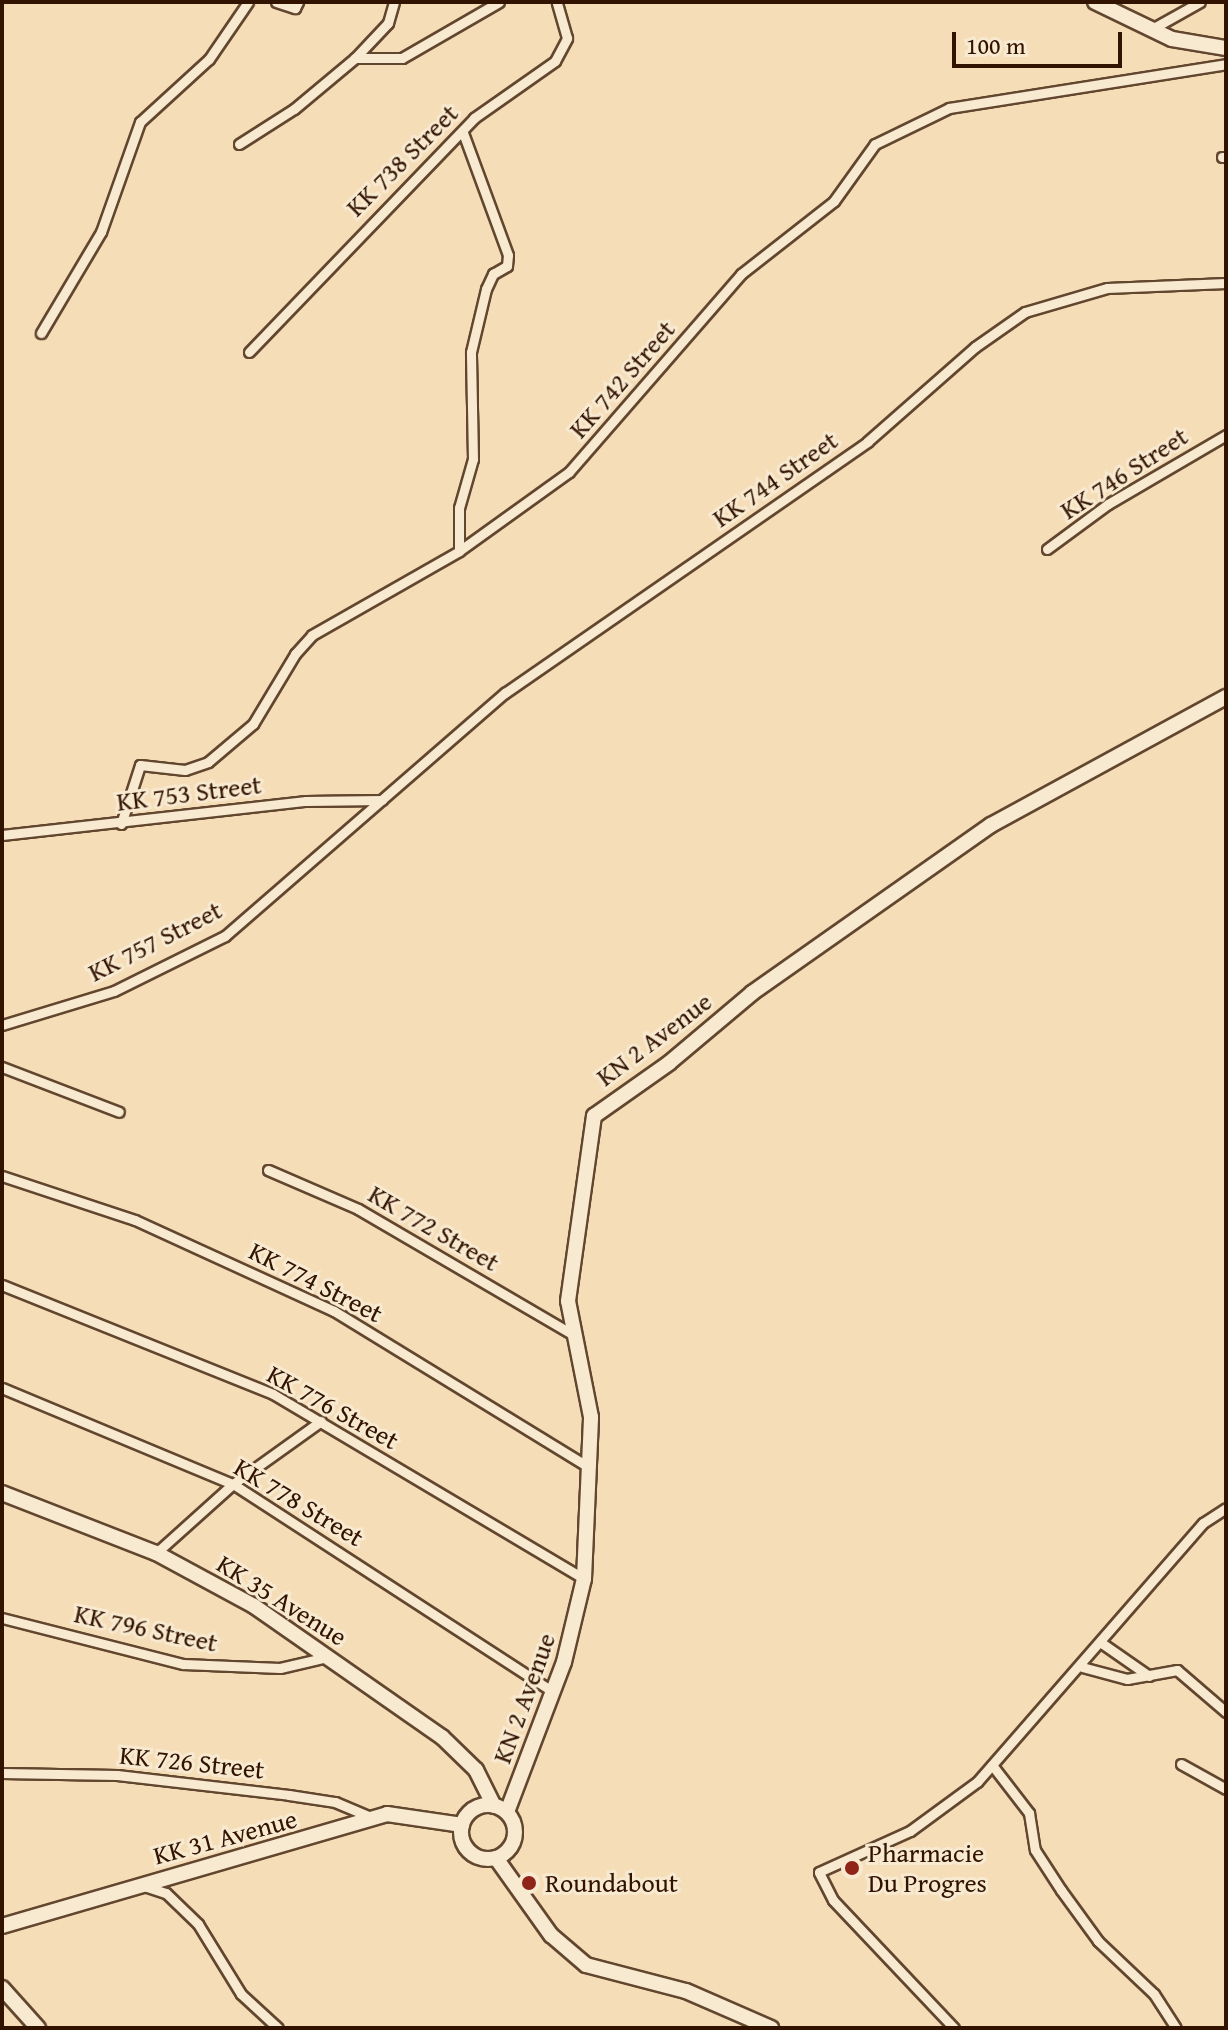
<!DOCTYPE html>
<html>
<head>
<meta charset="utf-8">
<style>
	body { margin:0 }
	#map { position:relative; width:1228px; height:2030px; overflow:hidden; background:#f5ddb8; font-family:"Gentium Book Plus",serif }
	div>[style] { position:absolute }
	.roads { filter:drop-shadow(2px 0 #62462e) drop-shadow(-2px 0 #62462e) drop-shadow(0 2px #62462e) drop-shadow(0 -2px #62462e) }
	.street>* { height:9px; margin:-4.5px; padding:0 4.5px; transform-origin:4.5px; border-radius:4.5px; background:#f8e9d1 }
	.secondary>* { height:14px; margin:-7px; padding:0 7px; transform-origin:7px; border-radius:7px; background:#f8e9d1 }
	.secondary>.ring { margin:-7px; padding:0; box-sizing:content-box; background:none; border:14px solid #f8e9d1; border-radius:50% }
	.dots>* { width:22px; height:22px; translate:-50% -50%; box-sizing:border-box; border:4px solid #f8e9d1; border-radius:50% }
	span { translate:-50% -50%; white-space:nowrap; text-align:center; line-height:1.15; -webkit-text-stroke:6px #f8e9d1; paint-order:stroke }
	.street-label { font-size:26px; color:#311300 }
	.poi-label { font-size:26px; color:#311300 }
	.left { translate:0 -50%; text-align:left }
	.frame { position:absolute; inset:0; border:4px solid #311300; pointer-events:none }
	.scale { position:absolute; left:952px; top:32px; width:170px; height:36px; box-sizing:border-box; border:4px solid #311300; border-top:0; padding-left:10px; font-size:24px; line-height:28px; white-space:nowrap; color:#311300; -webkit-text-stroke:6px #f8e9d1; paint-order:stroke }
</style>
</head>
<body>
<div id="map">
	<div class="roads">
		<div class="street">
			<div style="left:276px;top:2px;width:20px;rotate:18deg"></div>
			<div style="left:295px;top:8px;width:7px;rotate:-63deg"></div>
			<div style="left:1150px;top:30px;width:57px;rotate:-29.2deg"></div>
			<div style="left:355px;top:58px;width:47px"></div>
			<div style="left:402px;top:58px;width:112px;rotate:-30deg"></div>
			<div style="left:239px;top:144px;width:65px;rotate:-32.5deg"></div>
			<div style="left:294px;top:109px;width:80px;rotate:-39.9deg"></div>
			<div style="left:355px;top:58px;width:48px;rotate:-46.7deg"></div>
			<div style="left:388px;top:23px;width:22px;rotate:-74deg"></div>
			<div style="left:1222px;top:157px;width:4px"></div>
			<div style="left:41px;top:333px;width:117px;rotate:-59.3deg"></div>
			<div style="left:101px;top:232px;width:117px;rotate:-70.5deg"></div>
			<div style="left:140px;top:122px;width:93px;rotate:-42.4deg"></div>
			<div style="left:209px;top:59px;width:69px;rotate:-55.6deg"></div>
			<div style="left:249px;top:352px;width:325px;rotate:-46.1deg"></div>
			<div style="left:474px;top:118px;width:99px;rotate:-35.1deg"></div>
			<div style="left:555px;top:61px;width:26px;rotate:-62deg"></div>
			<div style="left:567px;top:38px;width:37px;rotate:-106deg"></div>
			<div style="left:1047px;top:549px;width:76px;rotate:-36.4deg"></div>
			<div style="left:1108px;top:504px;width:137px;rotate:-30.3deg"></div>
			<div style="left:459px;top:551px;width:43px;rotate:-90deg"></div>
			<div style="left:459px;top:508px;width:51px;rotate:-74.1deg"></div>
			<div style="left:473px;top:459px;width:107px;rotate:-91.1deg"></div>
			<div style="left:471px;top:352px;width:65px;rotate:-76.6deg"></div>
			<div style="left:486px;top:289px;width:17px;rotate:-65deg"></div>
			<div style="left:493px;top:274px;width:16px;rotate:-30deg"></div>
			<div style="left:507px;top:266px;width:11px;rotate:-85deg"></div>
			<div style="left:508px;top:255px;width:130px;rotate:-110.2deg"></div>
			<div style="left:121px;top:824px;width:62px;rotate:-72.1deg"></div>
			<div style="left:140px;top:765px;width:45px;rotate:6.3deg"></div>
			<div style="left:185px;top:770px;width:24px;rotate:-19deg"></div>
			<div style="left:208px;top:762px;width:59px;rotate:-40.2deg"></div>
			<div style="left:253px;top:724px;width:82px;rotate:-59deg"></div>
			<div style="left:295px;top:654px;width:25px;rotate:-48deg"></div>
			<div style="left:312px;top:635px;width:169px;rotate:-29.7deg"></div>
			<div style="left:459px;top:551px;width:135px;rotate:-35.7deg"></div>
			<div style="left:569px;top:472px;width:262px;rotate:-49deg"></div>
			<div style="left:741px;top:274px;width:118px;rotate:-38.1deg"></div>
			<div style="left:834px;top:201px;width:70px;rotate:-54.3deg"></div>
			<div style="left:875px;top:144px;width:82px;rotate:-25.9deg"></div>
			<div style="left:949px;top:108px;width:280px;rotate:-9deg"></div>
			<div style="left:2px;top:835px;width:306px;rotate:-6.4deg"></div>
			<div style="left:306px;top:801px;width:76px;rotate:-0.8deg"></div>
			<div style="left:2px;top:1025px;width:117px;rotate:-16.9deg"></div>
			<div style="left:114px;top:991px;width:124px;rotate:-26.4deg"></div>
			<div style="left:225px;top:936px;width:371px;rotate:-41deg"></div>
			<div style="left:505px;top:693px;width:441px;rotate:-34.7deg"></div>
			<div style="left:867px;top:442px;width:144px;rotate:-41.3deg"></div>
			<div style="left:975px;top:347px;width:61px;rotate:-35deg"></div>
			<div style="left:1025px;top:312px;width:85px;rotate:-16.3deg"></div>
			<div style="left:1107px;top:288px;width:119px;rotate:-2.4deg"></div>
			<div style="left:2px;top:1067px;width:125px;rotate:21deg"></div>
			<div style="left:268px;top:1170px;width:98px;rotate:23.4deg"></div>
			<div style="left:358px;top:1209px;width:248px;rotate:30.3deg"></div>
			<div style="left:2px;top:1176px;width:140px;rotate:18.3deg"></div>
			<div style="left:135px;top:1220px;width:219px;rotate:24.6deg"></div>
			<div style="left:334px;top:1311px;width:300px;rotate:31.5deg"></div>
			<div style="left:2px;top:1285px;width:292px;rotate:21.9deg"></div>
			<div style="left:273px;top:1394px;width:362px;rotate:30.7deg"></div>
			<div style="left:2px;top:1388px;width:250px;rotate:22.6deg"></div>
			<div style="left:233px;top:1484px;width:382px;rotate:33deg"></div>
			<div style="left:156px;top:1553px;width:103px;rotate:-41.9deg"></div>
			<div style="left:233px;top:1484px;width:108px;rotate:-35.6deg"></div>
			<div style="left:2px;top:1618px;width:187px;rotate:14.3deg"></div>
			<div style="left:183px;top:1664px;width:97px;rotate:2.4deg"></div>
			<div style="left:280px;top:1668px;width:48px;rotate:-13.2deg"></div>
			<div style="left:1103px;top:1644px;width:56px;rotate:34.8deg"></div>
			<div style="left:1082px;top:1667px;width:47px;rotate:14.9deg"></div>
			<div style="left:1127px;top:1679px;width:51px;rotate:-10.2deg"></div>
			<div style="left:1177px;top:1670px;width:65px;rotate:40.6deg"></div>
			<div style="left:1181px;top:1764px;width:51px;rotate:29.1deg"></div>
			<div style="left:992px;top:1765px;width:61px;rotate:52.4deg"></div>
			<div style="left:1029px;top:1813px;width:37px;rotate:81deg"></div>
			<div style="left:1035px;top:1850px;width:48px;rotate:57deg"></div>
			<div style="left:1061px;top:1890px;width:63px;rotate:54deg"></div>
			<div style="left:1098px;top:1941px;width:77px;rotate:43.4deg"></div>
			<div style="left:1154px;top:1994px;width:40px;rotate:57.1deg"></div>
			<div style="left:2px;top:1773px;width:115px;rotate:1deg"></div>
			<div style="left:117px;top:1775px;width:173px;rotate:6.6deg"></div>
			<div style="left:289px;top:1795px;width:47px;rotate:8.7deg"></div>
			<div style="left:335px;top:1802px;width:41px;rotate:22.8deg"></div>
			<div style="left:144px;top:1886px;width:23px;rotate:18deg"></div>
			<div style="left:166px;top:1893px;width:45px;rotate:44.1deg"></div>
			<div style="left:198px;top:1924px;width:82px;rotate:58.4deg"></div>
			<div style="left:241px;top:1994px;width:50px;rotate:42.6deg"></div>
			<div style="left:954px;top:2028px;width:176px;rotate:-133.4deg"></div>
			<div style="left:833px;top:1900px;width:31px;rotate:-117deg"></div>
			<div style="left:819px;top:1872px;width:100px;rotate:-24.3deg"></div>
			<div style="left:910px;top:1831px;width:83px;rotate:-36.2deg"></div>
			<div style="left:977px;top:1782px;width:344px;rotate:-48.9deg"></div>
			<div style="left:1203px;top:1523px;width:27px;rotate:-33deg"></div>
		</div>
		<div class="secondary">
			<div style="left:1095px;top:2px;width:85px;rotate:25.7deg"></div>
			<div style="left:1172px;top:39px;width:55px;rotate:9.5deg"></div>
			<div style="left:2px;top:1493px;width:165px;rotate:21.3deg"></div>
			<div style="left:156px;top:1553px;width:111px;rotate:28.4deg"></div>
			<div style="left:254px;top:1606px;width:229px;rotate:34.9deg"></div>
			<div style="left:442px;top:1737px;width:47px;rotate:44.1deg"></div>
			<div style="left:476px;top:1770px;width:40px;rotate:63.4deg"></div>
			<div class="ring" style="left:461px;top:1805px;width:40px;height:40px"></div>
			<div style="left:507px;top:1812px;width:160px;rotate:-69.2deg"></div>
			<div style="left:564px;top:1662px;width:85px;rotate:-76.5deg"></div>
			<div style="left:584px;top:1579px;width:162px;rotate:-87.5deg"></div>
			<div style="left:591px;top:1417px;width:118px;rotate:-101.2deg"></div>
			<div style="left:568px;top:1301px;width:187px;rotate:-82deg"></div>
			<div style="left:594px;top:1116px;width:92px;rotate:-35.2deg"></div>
			<div style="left:669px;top:1063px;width:109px;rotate:-40.1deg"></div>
			<div style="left:752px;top:993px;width:292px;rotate:-35.1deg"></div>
			<div style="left:991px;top:825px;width:268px;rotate:-28.6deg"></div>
			<div style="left:496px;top:1858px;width:95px;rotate:54.5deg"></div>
			<div style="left:551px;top:1935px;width:46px;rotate:40.6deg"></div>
			<div style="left:586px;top:1965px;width:103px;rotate:14.6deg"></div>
			<div style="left:686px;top:1991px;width:93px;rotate:23.5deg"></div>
			<div style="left:2px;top:1926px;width:401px;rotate:-16.2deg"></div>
			<div style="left:387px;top:1814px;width:76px;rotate:8.3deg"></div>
			<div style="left:2px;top:1988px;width:54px;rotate:48deg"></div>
		</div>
	</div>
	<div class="dots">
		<div style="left:852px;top:1868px;background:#8f2418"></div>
		<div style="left:529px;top:1883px;background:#8f2418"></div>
	</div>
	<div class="street-label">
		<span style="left:402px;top:160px;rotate:-45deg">KK 738 Street</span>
		<span style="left:622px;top:379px;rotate:-49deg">KK 742 Street</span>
		<span style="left:1124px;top:473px;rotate:-33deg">KK 746 Street</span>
		<span style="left:775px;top:479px;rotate:-35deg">KK 744 Street</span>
		<span style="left:189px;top:793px;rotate:-7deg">KK 753 Street</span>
		<span style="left:155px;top:941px;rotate:-27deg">KK 757 Street</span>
		<span style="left:654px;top:1039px;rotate:-37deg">KN 2 Avenue</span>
		<span style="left:434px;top:1228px;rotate:30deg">KK 772 Street</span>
		<span style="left:316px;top:1282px;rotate:27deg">KK 774 Street</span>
		<span style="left:333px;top:1407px;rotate:29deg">KK 776 Street</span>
		<span style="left:299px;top:1502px;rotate:31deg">KK 778 Street</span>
		<span style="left:282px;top:1600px;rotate:32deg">KK 35 Avenue</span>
		<span style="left:146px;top:1628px;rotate:12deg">KK 796 Street</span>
		<span style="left:524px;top:1698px;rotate:-70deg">KN 2 Avenue</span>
		<span style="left:192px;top:1762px;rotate:6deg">KK 726 Street</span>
		<span style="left:225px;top:1837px;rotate:-15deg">KK 31 Avenue</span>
	</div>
	<div class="poi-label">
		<span class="left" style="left:868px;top:1868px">Pharmacie<br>Du Progres</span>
		<span class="left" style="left:545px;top:1883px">Roundabout</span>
	</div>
	<div class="frame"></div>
	<div class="scale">100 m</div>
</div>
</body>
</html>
